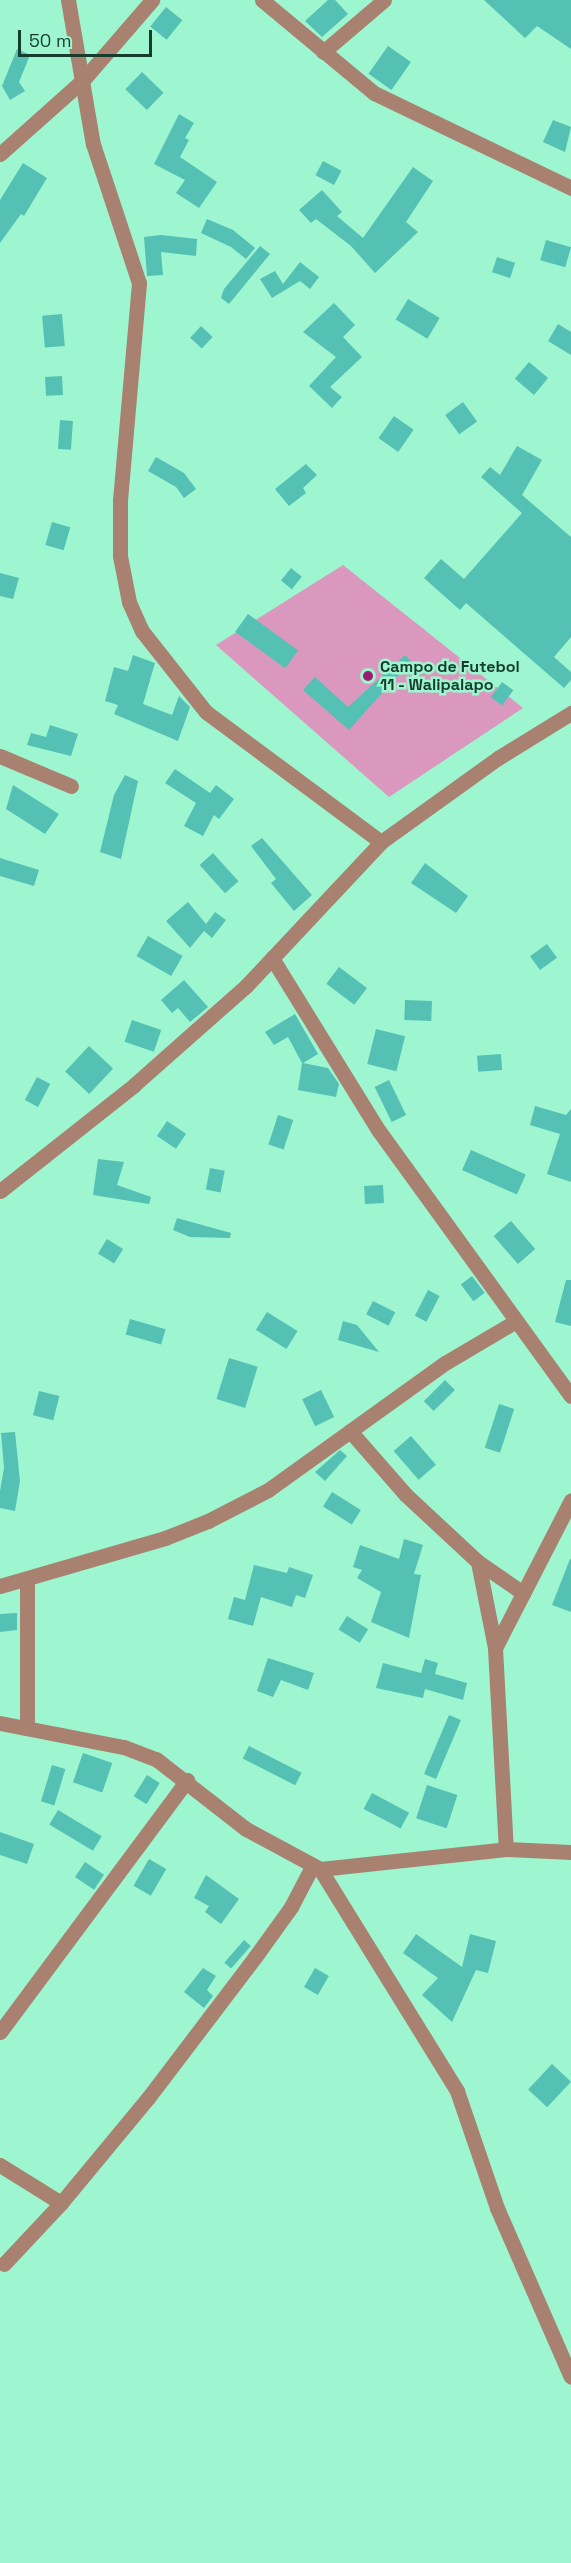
<!DOCTYPE html>
<html>
<head>
<meta charset="utf-8">
<style>
	body { margin:0 }
	#map { position:relative; width:571px; height:2563px; overflow:hidden; background:#9df6cf; font-family:"Space Grotesk",sans-serif }
	div>[style] { position:absolute }
	.green>* { inset:0; background:#db98be }
	.building>* { inset:0; background:#54c1b4; transform-origin:0 0 }
	.minor>* { height:15px; margin:-7.5px; padding:0 7.5px; transform-origin:7.5px; border-radius:7.5px; background:#a98170 }
	.dots>* { width:16px; height:16px; translate:-50% -50%; box-sizing:border-box; border:3px solid #9df6cf; border-radius:50% }
	span { translate:-50% -50%; white-space:nowrap; text-align:center; line-height:1.15; -webkit-text-stroke:5px #9df6cf; paint-order:stroke }
	.poi-label { font-size:16px; color:#173c2d; font-weight:700 }
	.left { translate:0 -50%; text-align:left }
	.scale { position:absolute; left:18px; top:30px; width:134px; height:27px; box-sizing:border-box; border:3px solid #173c2d; border-top:0; padding-left:8px; font-size:18px; line-height:21px; white-space:nowrap; color:#173c2d; -webkit-text-stroke:4px #9df6cf; paint-order:stroke }
</style>
</head>
<body>
<div id="map">
	<div class="green">
		<div style="clip-path:polygon(343px 565px,523px 708px,389px 797px,216px 645px)"></div>
	</div>
	<div class="building">
		<div style="clip-path:polygon(328px 0,335px 0,348px 14px,322px 37px,305px 21px)"></div>
		<div style="clip-path:polygon(484px 0,571px 0,571px 49px,537px 26px,525px 38px)"></div>
		<div style="left:166px;top:7px;width:21px;height:25px;rotate:39deg"></div>
		<div style="left:388px;top:46px;width:28px;height:34px;rotate:35deg"></div>
		<div style="clip-path:polygon(17px 49px,30px 55px,19px 82px,25px 91px,10px 100px,2px 86px)"></div>
		<div style="left:142px;top:72px;width:30px;height:24px;rotate:44deg"></div>
		<div style="clip-path:polygon(179px 114px,194px 123px,185px 138px,189px 140px,180px 157px,217px 182px,199px 208px,176px 193px,185px 180px,154px 164px)"></div>
		<div style="clip-path:polygon(553px 120px,571px 127px,565px 152px,543px 142px)"></div>
		<div style="left:323px;top:161px;width:21px;height:16px;rotate:28deg"></div>
		<div style="clip-path:polygon(23px 163px,47px 178px,24px 216px,21px 214px,0 243px,0 200px)"></div>
		<div style="clip-path:polygon(413px 167px,433px 181px,406px 222px,418px 232px,375px 273px,351px 246px,316px 219px,311px 223px,299px 210px,322px 190px,342px 212px,337px 216px,363px 238px)"></div>
		<div style="clip-path:polygon(207px 219px,233px 230px,255px 248px,246px 259px,231px 247px,201px 233px)"></div>
		<div style="clip-path:polygon(161px 235px,197px 239px,196px 256px,161px 252px,163px 275px,147px 276px,144px 237px)"></div>
		<div style="left:546px;top:240px;width:26px;height:21px;rotate:16deg"></div>
		<div style="clip-path:polygon(260px 246px,270px 254px,229px 304px,221px 298px,224px 289px)"></div>
		<div style="left:497px;top:257px;width:19px;height:16px;rotate:18deg"></div>
		<div style="clip-path:polygon(300px 262px,319px 277px,310px 289px,300px 281px,272px 298px,260px 279px,275px 271px,283px 284px)"></div>
		<div style="left:408px;top:299px;width:37px;height:24px;rotate:31deg"></div>
		<div style="clip-path:polygon(334px 303px,355px 325px,343px 337px,362px 357px,330px 387px,342px 397px,332px 408px,309px 386px,336px 357px,303px 332px)"></div>
		<div style="left:62px;top:314px;width:32px;height:20px;rotate:85deg"></div>
		<div style="clip-path:polygon(558px 324px,571px 332px,571px 355px,548px 341px)"></div>
		<div style="left:201px;top:326px;width:16px;height:16px;rotate:43deg"></div>
		<div style="left:529px;top:362px;width:25px;height:22px;rotate:40deg"></div>
		<div style="left:62px;top:376px;width:19px;height:17px;rotate:87deg"></div>
		<div style="left:463px;top:402px;width:24px;height:22px;rotate:54deg"></div>
		<div style="left:394px;top:416px;width:24px;height:27px;rotate:35deg"></div>
		<div style="left:60px;top:420px;width:13px;height:29px;rotate:4deg"></div>
		<div style="clip-path:polygon(517px 446px,542px 460px,522px 495px,571px 537px,571px 637px,554px 657px,571px 672px,571px 680px,564px 688px,466px 603px,460px 610px,424px 578px,441px 559px,464px 579px,522px 513px,481px 477px,490px 467px,500px 475px)"></div>
		<div style="clip-path:polygon(156px 457px,184px 473px,196px 489px,184px 498px,176px 487px,148px 471px)"></div>
		<div style="clip-path:polygon(306px 464px,317px 475px,303px 488px,306px 493px,289px 506px,275px 489px)"></div>
		<div style="left:52px;top:522px;width:19px;height:24px;rotate:16deg"></div>
		<div style="left:291px;top:568px;width:14px;height:16px;rotate:39deg"></div>
		<div style="clip-path:polygon(0 573px,19px 578px,13px 599px,0 596px)"></div>
		<div style="left:248px;top:614px;width:62px;height:22px;rotate:36deg"></div>
		<div style="clip-path:polygon(133px 655px,155px 663px,143px 704px,172px 715px,179px 696px,190px 707px,178px 741px,114px 714px,118px 705px,105px 701px,114px 667px,128px 671px)"></div>
		<div style="clip-path:polygon(405px 655px,411px 661px,349px 730px,303px 690px,315px 677px,348px 707px)"></div>
		<div style="left:502px;top:682px;width:14px;height:19px;rotate:36deg"></div>
		<div style="clip-path:polygon(50px 725px,78px 734px,71px 756px,27px 745px,31px 733px,46px 737px)"></div>
		<div style="clip-path:polygon(175px 769px,210px 793px,216px 785px,234px 799px,219px 819px,214px 815px,203px 836px,184px 826px,196px 803px,165px 783px)"></div>
		<div style="clip-path:polygon(125px 775px,138px 781px,121px 859px,100px 852px,114px 795px)"></div>
		<div style="clip-path:polygon(13px 785px,59px 814px,45px 834px,6px 809px)"></div>
		<div style="clip-path:polygon(262px 838px,312px 895px,294px 911px,271px 883px,276px 879px,251px 846px)"></div>
		<div style="left:213px;top:853px;width:38px;height:18px;rotate:48deg"></div>
		<div style="clip-path:polygon(0 858px,39px 870px,34px 886px,0 876px)"></div>
		<div style="clip-path:polygon(425px 863px,468px 896px,456px 913px,411px 883px)"></div>
		<div style="clip-path:polygon(188px 902px,206px 924px,215px 912px,226px 920px,212px 938px,204px 931px,190px 948px,166px 921px)"></div>
		<div style="left:148px;top:936px;width:40px;height:23px;rotate:30deg"></div>
		<div style="left:547px;top:944px;width:17px;height:21px;rotate:54deg"></div>
		<div style="left:339px;top:967px;width:35px;height:21px;rotate:37deg"></div>
		<div style="clip-path:polygon(184px 980px,208px 1007px,190px 1022px,178px 1008px,172px 1013px,161px 1000px)"></div>
		<div style="left:405px;top:1000px;width:27px;height:20px;rotate:2deg"></div>
		<div style="clip-path:polygon(295px 1014px,318px 1054px,303px 1063px,328px 1068px,339px 1084px,336px 1097px,298px 1090px,302px 1063px,288px 1037px,274px 1045px,265px 1032px)"></div>
		<div style="left:132px;top:1020px;width:31px;height:23px;rotate:19deg"></div>
		<div style="left:376px;top:1029px;width:30px;height:36px;rotate:14deg"></div>
		<div style="left:89px;top:1046px;width:33px;height:35px;rotate:43deg"></div>
		<div style="left:501px;top:1054px;width:16px;height:24px;rotate:86deg"></div>
		<div style="left:37px;top:1077px;width:15px;height:26px;rotate:28deg"></div>
		<div style="left:389px;top:1080px;width:39px;height:16px;rotate:64deg"></div>
		<div style="clip-path:polygon(535px 1106px,566px 1115px,571px 1109px,571px 1182px,547px 1174px,560px 1134px,530px 1125px)"></div>
		<div style="left:278px;top:1115px;width:16px;height:31px;rotate:18deg"></div>
		<div style="left:167px;top:1121px;width:23px;height:18px;rotate:34deg"></div>
		<div style="left:471px;top:1150px;width:60px;height:22px;rotate:24deg"></div>
		<div style="clip-path:polygon(98px 1159px,124px 1162px,117px 1185px,151px 1197px,149px 1204px,93px 1195px)"></div>
		<div style="left:210px;top:1168px;width:15px;height:22px;rotate:11deg"></div>
		<div style="left:383px;top:1185px;width:18px;height:19px;rotate:87deg"></div>
		<div style="clip-path:polygon(177px 1218px,231px 1233px,230px 1238px,190px 1237px,173px 1230px)"></div>
		<div style="left:511px;top:1221px;width:37px;height:23px;rotate:49deg"></div>
		<div style="left:107px;top:1239px;width:19px;height:17px;rotate:32deg"></div>
		<div style="left:472px;top:1276px;width:21px;height:14px;rotate:53deg"></div>
		<div style="clip-path:polygon(566px 1280px,571px 1280px,571px 1326px,555px 1322px)"></div>
		<div style="left:428px;top:1290px;width:13px;height:29px;rotate:27deg"></div>
		<div style="left:373px;top:1301px;width:25px;height:15px;rotate:27deg"></div>
		<div style="left:267px;top:1312px;width:36px;height:21px;rotate:32deg"></div>
		<div style="left:130px;top:1319px;width:37px;height:16px;rotate:16deg"></div>
		<div style="clip-path:polygon(343px 1321px,357px 1325px,379px 1352px,338px 1340px)"></div>
		<div style="left:229px;top:1358px;width:30px;height:43px;rotate:17deg"></div>
		<div style="left:445px;top:1380px;width:14px;height:30px;rotate:45deg"></div>
		<div style="left:321px;top:1390px;width:30px;height:21px;rotate:64deg"></div>
		<div style="left:39px;top:1391px;width:21px;height:25px;rotate:14deg"></div>
		<div style="left:499px;top:1404px;width:16px;height:46px;rotate:18deg"></div>
		<div style="clip-path:polygon(15px 1432px,20px 1481px,15px 1511px,0 1508px,0 1491px,4px 1468px,1px 1433px)"></div>
		<div style="left:411px;top:1436px;width:38px;height:23px;rotate:49deg"></div>
		<div style="clip-path:polygon(340px 1450px,347px 1456px,325px 1481px,315px 1472px)"></div>
		<div style="left:332px;top:1492px;width:34px;height:17px;rotate:32deg"></div>
		<div style="clip-path:polygon(404px 1539px,423px 1545px,414px 1574px,421px 1575px,409px 1638px,371px 1622px,381px 1592px,357px 1578px,362px 1570px,353px 1567px,360px 1545px,399px 1559px)"></div>
		<div style="clip-path:polygon(570px 1559px,571px 1559px,571px 1612px,552px 1605px)"></div>
		<div style="clip-path:polygon(254px 1565px,287px 1573px,289px 1567px,313px 1575px,305px 1598px,296px 1595px,292px 1607px,261px 1597px,253px 1626px,228px 1619px,234px 1597px,245px 1600px)"></div>
		<div style="clip-path:polygon(17px 1613px,17px 1630px,0 1632px,0 1614px)"></div>
		<div style="left:347px;top:1616px;width:25px;height:16px;rotate:32deg"></div>
		<div style="clip-path:polygon(268px 1658px,314px 1673px,308px 1690px,281px 1680px,273px 1697px,257px 1691px)"></div>
		<div style="clip-path:polygon(425px 1659px,438px 1663px,435px 1674px,467px 1683px,463px 1700px,425px 1689px,423px 1698px,376px 1688px,383px 1663px,421px 1673px)"></div>
		<div style="left:449px;top:1715px;width:13px;height:64px;rotate:23deg"></div>
		<div style="left:249px;top:1746px;width:59px;height:14px;rotate:27deg"></div>
		<div style="left:83px;top:1753px;width:31px;height:31px;rotate:19deg"></div>
		<div style="left:52px;top:1765px;width:14px;height:38px;rotate:17deg"></div>
		<div style="left:147px;top:1775px;width:15px;height:25px;rotate:32deg"></div>
		<div style="left:427px;top:1785px;width:32px;height:35px;rotate:18deg"></div>
		<div style="left:372px;top:1793px;width:42px;height:18px;rotate:28deg"></div>
		<div style="left:58px;top:1810px;width:51px;height:17px;rotate:31deg"></div>
		<div style="clip-path:polygon(0 1832px,34px 1844px,27px 1864px,0 1855px)"></div>
		<div style="left:149px;top:1859px;width:20px;height:31px;rotate:30deg"></div>
		<div style="left:85px;top:1862px;width:23px;height:18px;rotate:34deg"></div>
		<div style="clip-path:polygon(206px 1875px,239px 1899px,221px 1924px,205px 1912px,209px 1906px,194px 1898px)"></div>
		<div style="clip-path:polygon(416px 1934px,462px 1967px,470px 1934px,496px 1941px,488px 1973px,476px 1970px,452px 2022px,422px 1995px,438px 1978px,403px 1953px)"></div>
		<div style="left:244px;top:1940px;width:9px;height:30px;rotate:41deg"></div>
		<div style="clip-path:polygon(203px 1968px,216px 1976px,207px 1990px,213px 1996px,204px 2008px,184px 1992px)"></div>
		<div style="left:315px;top:1968px;width:16px;height:22px;rotate:30deg"></div>
		<div style="left:552px;top:2064px;width:26px;height:35px;rotate:43deg"></div>
	</div>
	<div class="minor">
		<div style="left:68px;top:0;width:146px;rotate:80.2deg"></div>
		<div style="left:93px;top:144px;width:146px;rotate:71.7deg"></div>
		<div style="left:139px;top:283px;width:218px;rotate:95deg"></div>
		<div style="left:120px;top:500px;width:56px;rotate:90deg"></div>
		<div style="left:120px;top:556px;width:47px;rotate:78.9deg"></div>
		<div style="left:129px;top:602px;width:32px;rotate:66deg"></div>
		<div style="left:142px;top:631px;width:103px;rotate:51.7deg"></div>
		<div style="left:206px;top:712px;width:218px;rotate:36.6deg"></div>
		<div style="left:381px;top:842px;width:144px;rotate:-35.7deg"></div>
		<div style="left:498px;top:758px;width:86px;rotate:-31.7deg"></div>
		<div style="left:262px;top:0;width:146px;rotate:39.7deg"></div>
		<div style="left:374px;top:93px;width:219px;rotate:25.7deg"></div>
		<div style="left:323px;top:52px;width:80px;rotate:-40.4deg"></div>
		<div style="left:0;top:154px;width:111px;rotate:-41.7deg"></div>
		<div style="left:83px;top:80px;width:106px;rotate:-49.2deg"></div>
		<div style="left:0;top:756px;width:77px;rotate:22.9deg"></div>
		<div style="left:272px;top:958px;width:203px;rotate:58.3deg"></div>
		<div style="left:379px;top:1131px;width:327px;rotate:54.1deg"></div>
		<div style="left:0;top:1191px;width:171px;rotate:-38.3deg"></div>
		<div style="left:134px;top:1085px;width:149px;rotate:-41.5deg"></div>
		<div style="left:246px;top:986px;width:197px;rotate:-46.8deg"></div>
		<div style="left:350px;top:1431px;width:85px;rotate:48.8deg"></div>
		<div style="left:406px;top:1495px;width:98px;rotate:42.9deg"></div>
		<div style="left:478px;top:1562px;width:88px;rotate:78.8deg"></div>
		<div style="left:495px;top:1648px;width:201px;rotate:86.9deg"></div>
		<div style="left:478px;top:1562px;width:55px;rotate:34.6deg"></div>
		<div style="left:27px;top:1580px;width:147px;rotate:90deg"></div>
		<div style="left:0;top:1586px;width:172px;rotate:-16.2deg"></div>
		<div style="left:165px;top:1538px;width:46px;rotate:-21.6deg"></div>
		<div style="left:208px;top:1521px;width:68px;rotate:-27.3deg"></div>
		<div style="left:268px;top:1490px;width:218px;rotate:-35.7deg"></div>
		<div style="left:445px;top:1363px;width:82px;rotate:-30.6deg"></div>
		<div style="left:495px;top:1648px;width:166px;rotate:-62.8deg"></div>
		<div style="left:0;top:1723px;width:126px;rotate:11deg"></div>
		<div style="left:124px;top:1747px;width:34px;rotate:21deg"></div>
		<div style="left:156px;top:1759px;width:114px;rotate:37.9deg"></div>
		<div style="left:246px;top:1829px;width:84px;rotate:28.4deg"></div>
		<div style="left:320px;top:1869px;width:187px;rotate:-6.1deg"></div>
		<div style="left:506px;top:1849px;width:65px;rotate:2.6deg"></div>
		<div style="left:320px;top:1869px;width:261px;rotate:58.3deg"></div>
		<div style="left:457px;top:2091px;width:124px;rotate:71.1deg"></div>
		<div style="left:497px;top:2208px;width:184px;rotate:66.4deg"></div>
		<div style="left:0;top:2032px;width:314px;rotate:-53.4deg"></div>
		<div style="left:0;top:2165px;width:72px;rotate:31.9deg"></div>
		<div style="left:4px;top:2264px;width:83px;rotate:-46.9deg"></div>
		<div style="left:61px;top:2203px;width:136px;rotate:-50.4deg"></div>
		<div style="left:148px;top:2098px;width:177px;rotate:-52.8deg"></div>
		<div style="left:255px;top:1957px;width:62px;rotate:-54.2deg"></div>
		<div style="left:291px;top:1907px;width:47px;rotate:-62.4deg"></div>
	</div>
	<div class="dots">
		<div style="left:368px;top:676px;background:#9b1d73"></div>
	</div>
	<div class="poi-label">
		<span class="left" style="left:380px;top:676px">Campo de Futebol<br>11 - Walipalapo</span>
	</div>
	<div class="scale">50 m</div>
</div>
</body>
</html>
